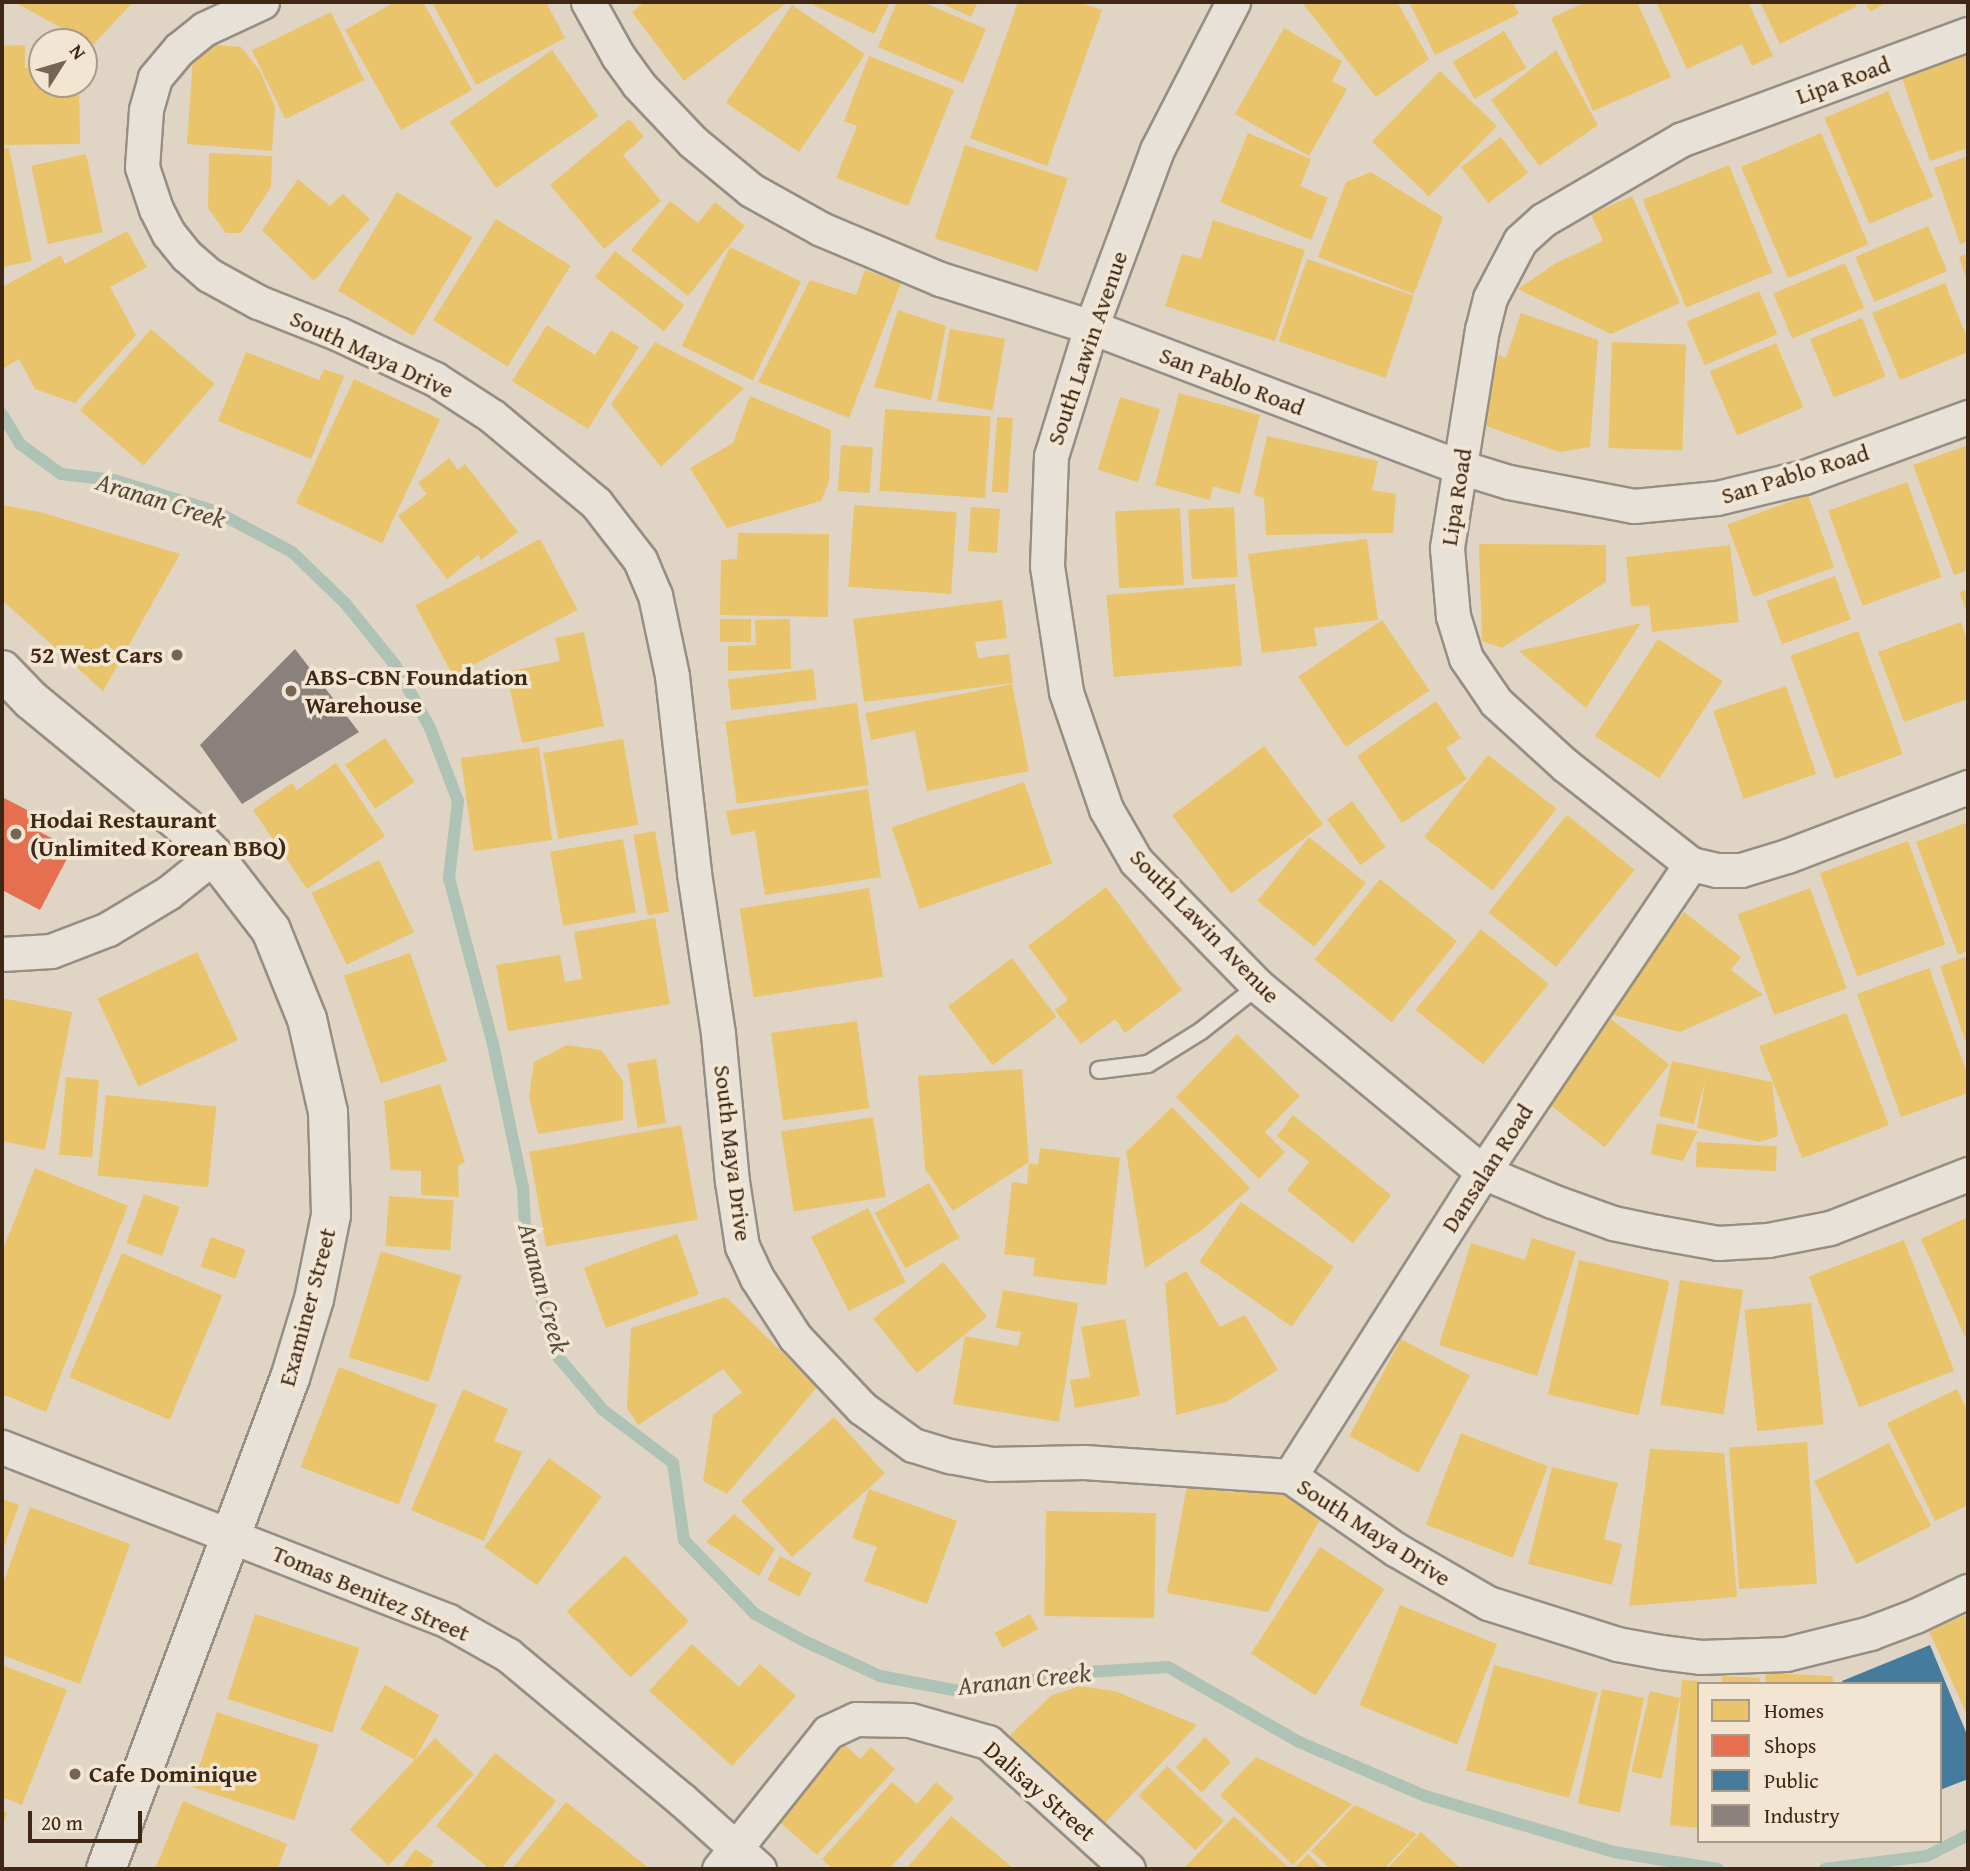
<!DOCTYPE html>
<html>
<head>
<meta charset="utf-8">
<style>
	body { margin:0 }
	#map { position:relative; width:1970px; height:1871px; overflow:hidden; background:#e0d5c4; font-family:"Gentium Book Plus",serif }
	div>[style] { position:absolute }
	.homes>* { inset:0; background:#e9c46a; transform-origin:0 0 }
	.shops>* { inset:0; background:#e76f51 }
	.public>* { inset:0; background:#457b9d }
	.industry>* { inset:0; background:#8a817c }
	.stream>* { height:12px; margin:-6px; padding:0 6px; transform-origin:6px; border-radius:6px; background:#aec2b5 }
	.roads { filter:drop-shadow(2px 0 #978e83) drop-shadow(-2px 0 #978e83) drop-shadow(0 2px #978e83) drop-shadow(0 -2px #978e83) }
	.lane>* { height:16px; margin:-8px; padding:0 8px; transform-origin:8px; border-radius:8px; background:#e7e1d8 }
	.street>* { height:33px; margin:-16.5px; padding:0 16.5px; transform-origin:16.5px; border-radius:16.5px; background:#e7e1d8 }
	.secondary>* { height:38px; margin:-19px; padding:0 19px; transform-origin:19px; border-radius:19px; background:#e7e1d8 }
	.dots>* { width:19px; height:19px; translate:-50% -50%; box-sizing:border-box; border:4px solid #f2e6d2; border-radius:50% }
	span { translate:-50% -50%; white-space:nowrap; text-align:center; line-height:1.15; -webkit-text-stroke:7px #f2e6d2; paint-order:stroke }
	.street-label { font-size:24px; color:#3f2716 }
	.poi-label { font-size:24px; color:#3f2716; font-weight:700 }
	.right { translate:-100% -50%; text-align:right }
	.left { translate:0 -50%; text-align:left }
	.water-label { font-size:26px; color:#554c3c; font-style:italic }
	.frame { position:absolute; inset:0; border:4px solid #3f2716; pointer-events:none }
	.legend { position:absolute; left:1697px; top:1682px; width:245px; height:161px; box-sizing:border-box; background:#f2e6d2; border:2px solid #aa9a87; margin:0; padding:9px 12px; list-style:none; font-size:21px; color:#3f2716 }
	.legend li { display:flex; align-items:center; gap:14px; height:35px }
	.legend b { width:35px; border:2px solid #aa9a87 }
	.north { position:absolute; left:28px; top:28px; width:70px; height:70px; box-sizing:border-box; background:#f2e6d2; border:2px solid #aa9a87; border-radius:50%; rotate:53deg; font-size:19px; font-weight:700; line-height:28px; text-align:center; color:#3f2716 }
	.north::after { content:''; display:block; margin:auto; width:24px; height:32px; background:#776453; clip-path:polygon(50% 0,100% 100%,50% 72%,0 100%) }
	.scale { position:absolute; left:28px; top:1811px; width:114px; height:32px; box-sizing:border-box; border:4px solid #3f2716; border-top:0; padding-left:9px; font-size:21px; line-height:24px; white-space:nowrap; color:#3f2716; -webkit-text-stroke:5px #f2e6d2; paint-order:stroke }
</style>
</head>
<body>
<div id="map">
	<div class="homes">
		<div style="clip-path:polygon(14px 2px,133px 2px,93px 45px)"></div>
		<div style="clip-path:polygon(395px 2px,423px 2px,472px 90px,401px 130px,345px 30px)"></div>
		<div style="clip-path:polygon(432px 2px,546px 2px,565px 38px,476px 85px)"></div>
		<div style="clip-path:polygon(645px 2px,788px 2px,684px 81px,632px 12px)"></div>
		<div style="clip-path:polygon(808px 2px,890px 2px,874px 34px)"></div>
		<div style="clip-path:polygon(897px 2px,922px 2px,986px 29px,963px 83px,878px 47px)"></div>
		<div style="clip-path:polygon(939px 2px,978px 2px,971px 17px)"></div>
		<div style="clip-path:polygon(1018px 2px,1078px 2px,1102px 10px,1047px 166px,970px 138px)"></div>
		<div style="clip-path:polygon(1308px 2px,1397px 2px,1429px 59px,1376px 97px,1304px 5px)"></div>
		<div style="clip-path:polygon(1409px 2px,1513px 2px,1519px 14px,1435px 55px)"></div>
		<div style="clip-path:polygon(1586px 2px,1637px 2px,1671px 77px,1593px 111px,1551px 18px)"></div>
		<div style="clip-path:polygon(1656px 2px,1748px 2px,1773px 56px,1752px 66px,1742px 44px,1687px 69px)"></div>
		<div style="clip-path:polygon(1760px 2px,1855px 2px,1857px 6px,1780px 44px)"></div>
		<div style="clip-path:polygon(1865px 2px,1887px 2px,1870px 12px)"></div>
		<div style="left:792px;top:5px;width:88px;height:118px;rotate:34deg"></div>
		<div style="left:331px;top:12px;width:76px;height:88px;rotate:64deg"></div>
		<div style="clip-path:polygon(1284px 28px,1342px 61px,1332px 81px,1347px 89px,1309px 156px,1235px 114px)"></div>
		<div style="left:1504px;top:31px;width:43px;height:60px;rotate:59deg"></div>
		<div style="clip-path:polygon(194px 43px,241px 47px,260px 71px,275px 107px,272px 151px,187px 144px)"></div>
		<div style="clip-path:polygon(25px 45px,25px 68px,42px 67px,42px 84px,79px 84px,80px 144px,2px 145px,2px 46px)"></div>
		<div style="left:552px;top:50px;width:81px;height:125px;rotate:55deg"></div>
		<div style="clip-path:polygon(1556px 50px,1598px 125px,1539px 166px,1491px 100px)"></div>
		<div style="clip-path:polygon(1968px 53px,1968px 148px,1930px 161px,1901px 75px)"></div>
		<div style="clip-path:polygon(869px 56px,954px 90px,908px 206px,836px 178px,857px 126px,844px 121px)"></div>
		<div style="left:1440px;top:71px;width:79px;height:98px;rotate:44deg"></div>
		<div style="left:1888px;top:91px;width:115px;height:69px;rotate:67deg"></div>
		<div style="clip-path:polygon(629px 119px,644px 137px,623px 155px,661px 201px,604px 249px,550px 185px)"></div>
		<div style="clip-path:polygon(1248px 133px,1311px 159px,1300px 186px,1328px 198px,1311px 240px,1220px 202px)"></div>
		<div style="left:1821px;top:133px;width:121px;height:87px;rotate:67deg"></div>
		<div style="left:1501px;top:137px;width:45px;height:50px;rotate:53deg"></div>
		<div style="left:965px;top:145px;width:108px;height:98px;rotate:18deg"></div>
		<div style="clip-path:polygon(9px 148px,32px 261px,2px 267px,2px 149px)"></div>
		<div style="clip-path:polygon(209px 153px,272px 156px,271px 187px,241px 233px,226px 233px,208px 208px)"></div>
		<div style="left:86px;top:154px;width:80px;height:56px;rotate:78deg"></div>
		<div style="clip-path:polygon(1968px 156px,1968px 241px,1960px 244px,1934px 168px)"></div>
		<div style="left:1729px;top:165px;width:116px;height:93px;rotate:68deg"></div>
		<div style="clip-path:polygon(1371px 172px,1443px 217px,1414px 294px,1318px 257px,1346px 182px)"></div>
		<div style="clip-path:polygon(298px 179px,330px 206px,343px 194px,370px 219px,314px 281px,262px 230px)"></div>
		<div style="left:397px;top:192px;width:88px;height:115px;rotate:31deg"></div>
		<div style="clip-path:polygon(1632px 196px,1680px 303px,1611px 334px,1518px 289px,1556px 263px,1603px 241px,1591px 214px)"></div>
		<div style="clip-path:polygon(670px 201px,698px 223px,715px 202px,745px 226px,688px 296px,631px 250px)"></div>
		<div style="left:496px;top:219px;width:88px;height:119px;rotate:32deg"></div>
		<div style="clip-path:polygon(1213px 220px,1305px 250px,1275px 341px,1165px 306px,1182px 254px,1201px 259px)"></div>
		<div style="left:1928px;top:226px;width:49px;height:79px;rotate:67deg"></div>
		<div style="clip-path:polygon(127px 231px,147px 267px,110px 287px,136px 335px,75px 403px,35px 389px,19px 359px,2px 369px,2px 287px,61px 255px,65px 264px)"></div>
		<div style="left:730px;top:247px;width:79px;height:110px;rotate:26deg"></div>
		<div style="left:615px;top:251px;width:88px;height:33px;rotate:38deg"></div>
		<div style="clip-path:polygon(1968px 254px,1968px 284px,1959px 257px)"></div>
		<div style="left:1307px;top:259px;width:113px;height:87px;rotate:19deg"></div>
		<div style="left:1845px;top:263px;width:49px;height:78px;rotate:67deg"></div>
		<div style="clip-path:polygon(865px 270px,901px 283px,849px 418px,758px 382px,810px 280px,856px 295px)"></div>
		<div style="clip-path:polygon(1945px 283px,1968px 340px,1968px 352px,1900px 380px,1872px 313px)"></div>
		<div style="left:1759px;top:291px;width:47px;height:79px;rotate:67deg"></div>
		<div style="clip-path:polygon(898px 310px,946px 326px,931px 400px,874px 387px)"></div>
		<div style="clip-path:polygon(1521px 313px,1598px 340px,1590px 447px,1559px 452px,1470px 420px,1493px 353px,1506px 358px)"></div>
		<div style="left:1862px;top:318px;width:63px;height:56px;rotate:68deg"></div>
		<div style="clip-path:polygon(547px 325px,595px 355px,611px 330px,639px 347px,588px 429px,512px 381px)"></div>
		<div style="left:151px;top:329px;width:84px;height:108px;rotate:41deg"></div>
		<div style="left:950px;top:329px;width:56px;height:73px;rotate:10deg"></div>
		<div style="clip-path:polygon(655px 342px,744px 388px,661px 467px,611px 404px)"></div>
		<div style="left:1612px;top:342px;width:74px;height:106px;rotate:2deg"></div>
		<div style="left:1776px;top:343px;width:70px;height:72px;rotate:67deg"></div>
		<div style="clip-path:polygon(246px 352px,319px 380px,324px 369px,344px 376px,311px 459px,218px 421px)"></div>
		<div style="left:354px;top:379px;width:95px;height:137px;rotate:25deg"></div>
		<div style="clip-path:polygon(1179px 393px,1260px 415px,1240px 494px,1213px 486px,1210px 500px,1155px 485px)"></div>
		<div style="clip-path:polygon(750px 396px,831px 430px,829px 481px,821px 501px,727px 528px,690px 468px,733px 443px)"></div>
		<div style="left:1120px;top:397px;width:42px;height:76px;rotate:17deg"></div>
		<div style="left:885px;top:409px;width:106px;height:82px;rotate:4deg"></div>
		<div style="left:997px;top:417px;width:16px;height:75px;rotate:4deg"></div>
		<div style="clip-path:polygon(1267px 436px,1378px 461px,1372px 490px,1396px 494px,1393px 533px,1266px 535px,1264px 498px,1254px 495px)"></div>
		<div style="left:841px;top:445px;width:32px;height:46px;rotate:4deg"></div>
		<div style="clip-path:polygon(1968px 445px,1968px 570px,1954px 575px,1913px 465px)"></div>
		<div style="clip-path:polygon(449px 458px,458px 470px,465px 464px,518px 532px,481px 560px,478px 555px,447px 579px,398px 516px,427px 494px,418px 483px)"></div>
		<div style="left:1907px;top:482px;width:101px;height:84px;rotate:70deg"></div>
		<div style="left:1808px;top:495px;width:77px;height:86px;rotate:70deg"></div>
		<div style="clip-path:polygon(2px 505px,40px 512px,180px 554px,103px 691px,2px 600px)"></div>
		<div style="left:854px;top:505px;width:103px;height:82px;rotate:4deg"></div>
		<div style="left:971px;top:507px;width:29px;height:44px;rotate:4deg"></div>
		<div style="left:1234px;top:507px;width:70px;height:46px;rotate:87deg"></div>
		<div style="left:1180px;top:508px;width:77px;height:65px;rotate:87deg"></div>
		<div style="clip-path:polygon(738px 533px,829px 534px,828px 617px,720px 615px,721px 560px,737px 559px)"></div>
		<div style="left:540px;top:539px;width:80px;height:141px;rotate:62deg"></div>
		<div style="clip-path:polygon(1367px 539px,1378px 620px,1314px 628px,1317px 646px,1262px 653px,1248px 554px)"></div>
		<div style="clip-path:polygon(1479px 544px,1606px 545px,1606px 582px,1502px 648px,1482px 641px)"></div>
		<div style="clip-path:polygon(1730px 545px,1739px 622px,1652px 632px,1649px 605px,1631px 607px,1626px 557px)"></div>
		<div style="left:1835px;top:576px;width:46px;height:73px;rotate:70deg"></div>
		<div style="left:1235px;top:584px;width:82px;height:129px;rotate:85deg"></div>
		<div style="clip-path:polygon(1968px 589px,1968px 615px,1959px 592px)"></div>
		<div style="clip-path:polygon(1002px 600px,1007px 638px,975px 642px,978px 658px,1009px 654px,1013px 683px,864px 702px,853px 619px)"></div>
		<div style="left:751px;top:619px;width:23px;height:31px;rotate:90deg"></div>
		<div style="clip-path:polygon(790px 619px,791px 669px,728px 671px,728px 646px,756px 645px,755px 620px)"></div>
		<div style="left:1382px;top:620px;width:85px;height:101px;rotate:56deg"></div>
		<div style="clip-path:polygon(1961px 622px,1968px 643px,1968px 699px,1904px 722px,1878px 652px)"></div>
		<div style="clip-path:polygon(1641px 623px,1586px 708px,1519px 651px)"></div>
		<div style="left:1858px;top:631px;width:131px;height:72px;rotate:70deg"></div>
		<div style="clip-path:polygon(584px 632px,604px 726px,522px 743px,506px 672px,560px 661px,555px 638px)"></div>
		<div style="left:1658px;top:639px;width:77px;height:116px;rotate:33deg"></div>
		<div style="left:813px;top:669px;width:31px;height:86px;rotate:83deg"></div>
		<div style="clip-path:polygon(1012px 684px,1029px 771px,927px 791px,915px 731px,871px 740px,865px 713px)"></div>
		<div style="left:1786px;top:686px;width:93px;height:77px;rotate:71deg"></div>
		<div style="clip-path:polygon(1436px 701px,1461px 738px,1446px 748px,1467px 779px,1402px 823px,1357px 756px)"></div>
		<div style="left:857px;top:703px;width:83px;height:133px;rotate:82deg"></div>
		<div style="left:385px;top:738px;width:53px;height:48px;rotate:56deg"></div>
		<div style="left:623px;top:739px;width:87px;height:81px;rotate:80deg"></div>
		<div style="left:1264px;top:746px;width:98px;height:115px;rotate:53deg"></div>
		<div style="left:539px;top:747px;width:94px;height:79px;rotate:82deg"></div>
		<div style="left:1488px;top:755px;width:87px;height:104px;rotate:38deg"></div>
		<div style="clip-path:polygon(336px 763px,385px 836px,307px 889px,253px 810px,292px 783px,297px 790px)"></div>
		<div style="left:1024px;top:782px;width:86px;height:140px;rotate:71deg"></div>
		<div style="clip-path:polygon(868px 789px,881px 877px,765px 895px,755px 831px,731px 835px,726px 811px)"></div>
		<div style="left:1352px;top:801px;width:57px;height:31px;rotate:54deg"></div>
		<div style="left:1567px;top:815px;width:87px;height:125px;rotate:39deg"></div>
		<div style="clip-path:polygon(1968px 822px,1968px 951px,1958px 955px,1916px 842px)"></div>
		<div style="left:655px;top:831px;width:82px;height:22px;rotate:80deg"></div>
		<div style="left:1309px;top:837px;width:73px;height:82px;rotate:39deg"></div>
		<div style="left:623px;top:839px;width:75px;height:74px;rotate:80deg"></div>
		<div style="left:1908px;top:841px;width:110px;height:94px;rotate:70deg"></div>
		<div style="left:379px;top:860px;width:80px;height:75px;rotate:64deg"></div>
		<div style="left:1380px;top:879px;width:99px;height:104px;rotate:39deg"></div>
		<div style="clip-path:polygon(1106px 887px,1182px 990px,1125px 1033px,1115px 1019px,1081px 1044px,1055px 1010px,1068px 1000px,1028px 946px)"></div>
		<div style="left:869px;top:888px;width:90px;height:131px;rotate:81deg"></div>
		<div style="left:1810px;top:888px;width:107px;height:77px;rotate:70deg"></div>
		<div style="clip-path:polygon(1684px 912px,1741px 957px,1731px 970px,1763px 995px,1680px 1032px,1605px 1013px)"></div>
		<div style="clip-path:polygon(655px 918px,670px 1004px,508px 1031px,496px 965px,560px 955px,565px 982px,582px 979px,574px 932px)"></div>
		<div style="left:1481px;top:929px;width:87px;height:104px;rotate:39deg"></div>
		<div style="left:197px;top:952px;width:97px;height:110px;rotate:65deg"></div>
		<div style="left:410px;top:953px;width:114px;height:70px;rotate:71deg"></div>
		<div style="clip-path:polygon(1968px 956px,1968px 1049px,1940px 966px)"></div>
		<div style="left:1012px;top:958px;width:74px;height:80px;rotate:53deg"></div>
		<div style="clip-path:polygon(1929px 968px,1968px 1076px,1968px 1093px,1901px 1117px,1857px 994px)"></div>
		<div style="clip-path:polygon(2px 998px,72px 1012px,45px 1150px,2px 1141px)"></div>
		<div style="left:1846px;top:1013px;width:120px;height:93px;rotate:69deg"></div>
		<div style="left:1611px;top:1019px;width:74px;height:105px;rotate:38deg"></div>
		<div style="left:857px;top:1021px;width:88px;height:87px;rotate:82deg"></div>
		<div style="clip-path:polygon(1237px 1034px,1300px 1096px,1265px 1132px,1285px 1152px,1259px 1179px,1176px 1097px)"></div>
		<div style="clip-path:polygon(567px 1045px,601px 1050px,623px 1081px,623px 1120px,538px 1134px,529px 1097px,534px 1062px)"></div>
		<div style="left:656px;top:1059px;width:65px;height:29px;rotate:81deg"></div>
		<div style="clip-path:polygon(1672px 1061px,1772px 1082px,1778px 1136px,1760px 1142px,1697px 1128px,1706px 1077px,1694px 1124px,1659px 1116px)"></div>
		<div style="clip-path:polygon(1022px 1069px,1029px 1162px,953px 1211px,925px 1169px,918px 1076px)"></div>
		<div style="left:66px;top:1077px;width:33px;height:78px;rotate:5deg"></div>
		<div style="clip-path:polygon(440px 1084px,465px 1162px,458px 1166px,459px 1197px,421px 1195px,421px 1171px,391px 1170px,384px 1101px)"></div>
		<div style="left:106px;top:1095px;width:111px;height:81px;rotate:6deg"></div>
		<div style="clip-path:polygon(1172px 1107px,1250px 1188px,1202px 1230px,1145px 1268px,1126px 1152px)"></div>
		<div style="clip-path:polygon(1293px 1115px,1391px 1195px,1353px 1243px,1287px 1190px,1309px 1162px,1277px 1136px)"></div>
		<div style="left:873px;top:1117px;width:81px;height:93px;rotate:81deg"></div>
		<div style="clip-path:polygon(1657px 1123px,1698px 1131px,1683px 1161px,1651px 1154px)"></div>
		<div style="left:681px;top:1125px;width:96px;height:154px;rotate:80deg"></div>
		<div style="left:1697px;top:1142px;width:80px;height:25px;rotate:3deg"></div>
		<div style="clip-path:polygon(1040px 1148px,1120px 1158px,1106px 1285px,1033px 1276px,1035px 1258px,1004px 1254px,1012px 1182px,1027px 1184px,1029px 1163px,1038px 1165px)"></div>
		<div style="clip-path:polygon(35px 1168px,128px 1206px,46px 1412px,2px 1394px,2px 1252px)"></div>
		<div style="left:929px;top:1183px;width:63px;height:62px;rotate:61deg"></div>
		<div style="left:144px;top:1194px;width:38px;height:52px;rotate:20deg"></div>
		<div style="left:389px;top:1196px;width:65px;height:50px;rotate:4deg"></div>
		<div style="left:1241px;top:1202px;width:113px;height:73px;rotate:35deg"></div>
		<div style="left:868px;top:1208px;width:83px;height:64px;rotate:63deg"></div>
		<div style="clip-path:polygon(1968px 1217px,1968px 1343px,1921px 1239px)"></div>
		<div style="left:677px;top:1234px;width:64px;height:99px;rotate:70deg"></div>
		<div style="left:211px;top:1237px;width:37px;height:31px;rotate:20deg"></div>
		<div style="clip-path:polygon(1532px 1238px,1576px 1252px,1537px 1376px,1439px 1345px,1471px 1243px,1525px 1260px)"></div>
		<div style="left:1904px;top:1240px;width:140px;height:102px;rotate:69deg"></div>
		<div style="left:381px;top:1251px;width:84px;height:111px;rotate:17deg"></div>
		<div style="left:122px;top:1253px;width:109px;height:135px;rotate:23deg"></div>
		<div style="left:1579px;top:1260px;width:93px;height:138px;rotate:13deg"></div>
		<div style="left:943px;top:1262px;width:70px;height:90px;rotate:51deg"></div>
		<div style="clip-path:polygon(1186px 1271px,1220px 1327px,1245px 1315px,1278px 1370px,1226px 1402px,1176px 1415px,1165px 1283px)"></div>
		<div style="left:1680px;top:1280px;width:64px;height:126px;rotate:9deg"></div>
		<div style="clip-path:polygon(1003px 1290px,1078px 1303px,1059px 1422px,953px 1404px,965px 1336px,1018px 1346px,1021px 1332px,996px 1328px)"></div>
		<div style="clip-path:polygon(726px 1297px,817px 1387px,727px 1494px,703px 1481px,713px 1415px,742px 1392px,723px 1369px,638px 1425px,627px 1408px,631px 1328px)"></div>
		<div style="left:1811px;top:1303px;width:122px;height:67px;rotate:84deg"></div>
		<div style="clip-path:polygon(1125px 1319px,1140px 1396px,1075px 1408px,1070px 1380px,1090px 1377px,1081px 1327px)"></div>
		<div style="left:1401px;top:1339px;width:78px;height:110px;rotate:28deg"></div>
		<div style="left:339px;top:1367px;width:105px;height:107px;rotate:21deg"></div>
		<div style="clip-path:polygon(463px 1389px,508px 1409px,494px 1441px,522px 1452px,484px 1541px,411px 1510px)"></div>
		<div style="clip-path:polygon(1957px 1389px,1968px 1412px,1968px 1505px,1935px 1521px,1887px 1423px)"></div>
		<div style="left:834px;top:1417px;width:76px;height:125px;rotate:48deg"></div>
		<div style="left:1461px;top:1433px;width:93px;height:98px;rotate:21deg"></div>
		<div style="left:1807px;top:1442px;width:142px;height:78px;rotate:86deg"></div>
		<div style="left:1889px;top:1443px;width:93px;height:84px;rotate:63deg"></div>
		<div style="clip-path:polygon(1650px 1449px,1724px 1453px,1737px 1597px,1629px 1606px)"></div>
		<div style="left:549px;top:1458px;width:65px;height:110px;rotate:36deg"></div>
		<div style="clip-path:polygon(1552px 1467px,1618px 1483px,1604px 1539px,1622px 1544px,1612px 1585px,1528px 1564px)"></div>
		<div style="clip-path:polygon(1236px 1484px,1289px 1494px,1322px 1516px,1268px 1612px,1167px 1593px,1187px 1485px,1235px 1493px)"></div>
		<div style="clip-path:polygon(869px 1489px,957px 1521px,927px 1604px,864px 1581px,877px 1547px,852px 1538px)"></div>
		<div style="clip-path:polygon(2px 1499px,19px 1505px,2px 1552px)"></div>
		<div style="clip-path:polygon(30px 1507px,130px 1544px,80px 1684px,2px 1655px,2px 1587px)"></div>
		<div style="left:1046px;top:1511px;width:110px;height:105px;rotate:1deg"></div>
		<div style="clip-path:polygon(734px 1514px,775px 1549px,759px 1576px,706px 1542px)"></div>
		<div style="left:1320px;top:1547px;width:77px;height:127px;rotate:33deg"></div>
		<div style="left:625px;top:1555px;width:92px;height:81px;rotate:46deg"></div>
		<div style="left:780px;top:1556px;width:36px;height:27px;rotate:28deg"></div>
		<div style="left:1400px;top:1605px;width:105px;height:108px;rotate:22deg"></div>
		<div style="left:255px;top:1614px;width:110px;height:89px;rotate:18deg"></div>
		<div style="left:1030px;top:1614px;width:17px;height:40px;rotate:62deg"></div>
		<div style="clip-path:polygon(1968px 1614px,1968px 1717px,1929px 1631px)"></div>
		<div style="clip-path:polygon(692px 1644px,739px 1687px,760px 1664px,796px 1696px,732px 1766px,649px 1691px)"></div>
		<div style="clip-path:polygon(2px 1665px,67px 1690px,22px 1805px,2px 1797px)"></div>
		<div style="left:1494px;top:1665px;width:107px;height:109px;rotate:15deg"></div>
		<div style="clip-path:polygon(1766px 1673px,1832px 1676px,1834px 1684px,1765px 1684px)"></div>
		<div style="clip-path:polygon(1722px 1676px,1760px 1678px,1759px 1684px,1722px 1684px)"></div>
		<div style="clip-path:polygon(1682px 1680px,1699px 1681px,1699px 1828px,1670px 1825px)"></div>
		<div style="left:385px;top:1685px;width:62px;height:51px;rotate:29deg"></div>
		<div style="clip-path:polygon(1080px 1686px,1115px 1691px,1197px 1725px,1105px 1823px,1010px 1735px,1052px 1695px)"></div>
		<div style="left:1602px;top:1689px;width:43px;height:117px;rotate:12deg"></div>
		<div style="left:1650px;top:1691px;width:31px;height:83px;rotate:13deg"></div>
		<div style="left:217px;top:1712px;width:107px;height:79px;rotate:18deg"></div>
		<div style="left:1205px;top:1737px;width:36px;height:42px;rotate:44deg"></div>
		<div style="left:435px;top:1738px;width:53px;height:125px;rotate:43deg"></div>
		<div style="clip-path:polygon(843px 1743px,860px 1759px,871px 1747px,895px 1769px,817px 1855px,775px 1818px)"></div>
		<div style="clip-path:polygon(495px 1753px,556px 1801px,501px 1869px,490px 1869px,436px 1826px)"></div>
		<div style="clip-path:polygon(1256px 1757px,1352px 1804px,1293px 1865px,1220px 1795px)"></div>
		<div style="left:1167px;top:1766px;width:79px;height:41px;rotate:44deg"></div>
		<div style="clip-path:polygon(892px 1782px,917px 1804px,936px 1782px,954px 1798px,889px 1869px,833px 1869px,822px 1859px)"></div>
		<div style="clip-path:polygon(183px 1801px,287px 1844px,277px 1869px,155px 1869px)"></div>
		<div style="clip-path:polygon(566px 1802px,650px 1869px,512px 1869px)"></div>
		<div style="clip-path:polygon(1355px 1805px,1417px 1834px,1384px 1869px,1331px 1869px,1311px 1851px)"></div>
		<div style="clip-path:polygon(2px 1811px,7px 1813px,2px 1828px)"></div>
		<div style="clip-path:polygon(951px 1816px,1014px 1869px,906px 1869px)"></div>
		<div style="clip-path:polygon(1234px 1816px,1290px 1869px,1183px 1869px)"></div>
		<div style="clip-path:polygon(1421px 1832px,1461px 1869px,1387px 1869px)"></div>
		<div style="clip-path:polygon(415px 1849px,434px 1861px,429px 1869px,402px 1869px)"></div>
		<div style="clip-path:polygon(1308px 1854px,1323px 1869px,1293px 1869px)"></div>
	</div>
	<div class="shops">
		<div style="clip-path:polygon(2px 797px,35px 814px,29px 826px,72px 849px,40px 910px,2px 890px)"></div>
	</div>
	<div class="public">
		<div style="clip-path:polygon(1930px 1645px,1968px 1737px,1968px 1779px,1940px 1790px,1940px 1684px,1843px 1684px,1842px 1681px)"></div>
	</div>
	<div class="industry">
		<div style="clip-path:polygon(295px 649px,359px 732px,242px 804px,200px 745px)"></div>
	</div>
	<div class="stream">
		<div style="left:2px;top:414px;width:35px;rotate:59deg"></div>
		<div style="left:20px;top:444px;width:51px;rotate:36.2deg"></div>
		<div style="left:61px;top:474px;width:53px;rotate:6.5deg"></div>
		<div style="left:114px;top:480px;width:106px;rotate:17.1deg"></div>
		<div style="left:215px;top:511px;width:87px;rotate:28deg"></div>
		<div style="left:292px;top:552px;width:74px;rotate:43.9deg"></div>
		<div style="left:345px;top:603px;width:80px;rotate:51.1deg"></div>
		<div style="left:395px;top:665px;width:72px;rotate:60.9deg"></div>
		<div style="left:430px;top:728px;width:78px;rotate:69deg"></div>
		<div style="left:458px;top:801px;width:78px;rotate:96.7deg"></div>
		<div style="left:449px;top:878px;width:172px;rotate:75.2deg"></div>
		<div style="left:493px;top:1044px;width:146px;rotate:78.2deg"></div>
		<div style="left:523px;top:1187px;width:36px;rotate:87deg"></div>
		<div style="left:525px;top:1223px;width:103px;rotate:77.7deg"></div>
		<div style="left:547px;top:1324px;width:36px;rotate:71deg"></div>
		<div style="left:559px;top:1358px;width:68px;rotate:49.8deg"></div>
		<div style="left:603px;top:1410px;width:88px;rotate:37.1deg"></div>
		<div style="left:673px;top:1463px;width:78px;rotate:81.9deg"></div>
		<div style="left:684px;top:1540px;width:103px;rotate:46.2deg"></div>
		<div style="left:755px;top:1614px;width:56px;rotate:28.9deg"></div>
		<div style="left:804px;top:1641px;width:84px;rotate:24.7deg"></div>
		<div style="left:880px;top:1676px;width:80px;rotate:10.8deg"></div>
		<div style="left:959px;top:1691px;width:130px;rotate:-8.4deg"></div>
		<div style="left:1088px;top:1672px;width:80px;rotate:-3.6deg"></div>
		<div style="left:1168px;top:1667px;width:151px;rotate:29.8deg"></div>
		<div style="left:1299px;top:1742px;width:137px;rotate:23.2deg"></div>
		<div style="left:1425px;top:1796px;width:197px;rotate:16.5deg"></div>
		<div style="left:1614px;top:1852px;width:105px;rotate:9.3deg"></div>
		<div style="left:1825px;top:1869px;width:103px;rotate:-7.3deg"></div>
		<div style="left:1927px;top:1856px;width:46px;rotate:-27.1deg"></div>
	</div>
	<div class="roads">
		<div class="lane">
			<div style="left:1099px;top:1070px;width:49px;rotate:-7deg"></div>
			<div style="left:1148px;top:1064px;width:62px;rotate:-31.9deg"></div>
			<div style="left:1201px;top:1031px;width:73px;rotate:-38.3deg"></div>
		</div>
		<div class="street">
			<div style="left:262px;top:2px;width:64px;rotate:155deg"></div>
			<div style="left:204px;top:29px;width:32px;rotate:141deg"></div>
			<div style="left:179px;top:49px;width:38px;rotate:130deg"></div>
			<div style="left:155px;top:78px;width:33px;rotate:106deg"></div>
			<div style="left:146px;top:110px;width:57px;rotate:94deg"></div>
			<div style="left:142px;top:167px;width:44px;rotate:71.6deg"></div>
			<div style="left:156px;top:209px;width:28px;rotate:63deg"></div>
			<div style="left:169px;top:234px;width:28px;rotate:51deg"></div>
			<div style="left:187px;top:256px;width:29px;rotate:41deg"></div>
			<div style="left:209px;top:275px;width:56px;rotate:28.9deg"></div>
			<div style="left:258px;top:302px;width:87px;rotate:21.6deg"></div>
			<div style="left:339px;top:334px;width:106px;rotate:25.1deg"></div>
			<div style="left:435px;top:379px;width:68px;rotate:33deg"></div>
			<div style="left:492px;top:416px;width:136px;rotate:39.9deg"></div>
			<div style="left:596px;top:503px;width:72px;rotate:52.3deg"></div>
			<div style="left:640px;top:560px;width:38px;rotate:67deg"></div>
			<div style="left:655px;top:595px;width:83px;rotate:78.1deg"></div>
			<div style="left:672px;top:676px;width:198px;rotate:83.6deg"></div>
			<div style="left:694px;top:873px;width:163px;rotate:81.5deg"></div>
			<div style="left:718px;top:1034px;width:148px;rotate:84.6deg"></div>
			<div style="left:732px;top:1181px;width:66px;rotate:81.3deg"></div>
			<div style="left:742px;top:1246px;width:35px;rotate:65deg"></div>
			<div style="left:757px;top:1278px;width:70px;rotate:57.2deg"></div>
			<div style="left:795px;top:1337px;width:98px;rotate:46.7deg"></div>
			<div style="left:862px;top:1408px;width:63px;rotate:36deg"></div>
			<div style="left:913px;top:1445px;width:39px;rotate:17deg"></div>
			<div style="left:950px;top:1456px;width:42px;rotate:11deg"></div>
			<div style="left:991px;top:1464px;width:93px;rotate:-1.2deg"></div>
			<div style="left:1084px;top:1462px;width:206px;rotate:3.9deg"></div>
			<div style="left:1290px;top:1476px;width:128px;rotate:34.8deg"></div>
			<div style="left:1395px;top:1549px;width:108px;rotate:30.1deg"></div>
			<div style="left:1488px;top:1603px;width:135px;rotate:17.6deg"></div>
			<div style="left:1617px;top:1644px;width:45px;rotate:10.3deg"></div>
			<div style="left:1661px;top:1652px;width:39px;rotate:7deg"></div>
			<div style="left:1700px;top:1657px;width:86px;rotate:-2deg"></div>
			<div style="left:1786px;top:1654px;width:87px;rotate:-14deg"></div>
			<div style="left:1870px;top:1633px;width:48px;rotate:-20.7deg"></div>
			<div style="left:1915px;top:1616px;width:59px;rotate:-25.3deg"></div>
			<div style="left:588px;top:2px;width:62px;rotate:60.9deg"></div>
			<div style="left:618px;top:56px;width:34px;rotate:54deg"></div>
			<div style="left:638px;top:84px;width:80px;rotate:46.5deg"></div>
			<div style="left:693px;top:142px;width:75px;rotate:39.6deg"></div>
			<div style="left:751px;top:190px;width:80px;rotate:29.1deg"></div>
			<div style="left:821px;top:229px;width:129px;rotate:22.8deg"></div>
			<div style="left:940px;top:279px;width:158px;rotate:17.6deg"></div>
			<div style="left:1091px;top:327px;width:395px;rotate:20.8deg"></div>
			<div style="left:1460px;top:467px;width:51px;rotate:17deg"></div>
			<div style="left:1509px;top:482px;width:127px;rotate:10.9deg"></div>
			<div style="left:1634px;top:506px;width:83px;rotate:-5.5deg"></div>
			<div style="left:1717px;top:498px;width:89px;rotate:-13.6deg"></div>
			<div style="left:1804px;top:477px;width:175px;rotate:-20.1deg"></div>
			<div style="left:1233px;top:2px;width:166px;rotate:117.2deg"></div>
			<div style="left:1157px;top:150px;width:189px;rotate:110.4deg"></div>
			<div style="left:1091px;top:327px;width:135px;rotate:107.2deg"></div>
			<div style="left:1051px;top:456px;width:110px;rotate:92.1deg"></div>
			<div style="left:1047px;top:566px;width:127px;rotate:81.4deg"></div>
			<div style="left:1066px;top:692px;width:124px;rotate:71.1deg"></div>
			<div style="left:1106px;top:809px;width:60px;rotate:60deg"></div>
			<div style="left:1136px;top:861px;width:175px;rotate:45.7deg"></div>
			<div style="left:1258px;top:986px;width:292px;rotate:39.6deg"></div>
			<div style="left:1483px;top:1172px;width:75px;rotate:22.8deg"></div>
			<div style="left:1552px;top:1201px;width:65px;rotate:19.8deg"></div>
			<div style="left:1613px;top:1223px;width:45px;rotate:11.6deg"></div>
			<div style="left:1657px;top:1232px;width:62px;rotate:10.2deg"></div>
			<div style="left:1718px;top:1243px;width:50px;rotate:-3.4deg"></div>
			<div style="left:1768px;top:1240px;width:63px;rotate:-11deg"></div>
			<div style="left:1830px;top:1228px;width:148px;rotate:-21.4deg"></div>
			<div style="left:1968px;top:34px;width:305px;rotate:159.8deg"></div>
			<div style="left:1682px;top:139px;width:161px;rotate:149.8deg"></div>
			<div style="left:1543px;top:220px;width:31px;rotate:138deg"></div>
			<div style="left:1520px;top:241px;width:64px;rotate:117.8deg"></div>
			<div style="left:1490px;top:298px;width:32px;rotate:104deg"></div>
			<div style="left:1482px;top:329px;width:222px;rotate:99.1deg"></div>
			<div style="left:1447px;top:548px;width:68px;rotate:85deg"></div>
			<div style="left:1453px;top:616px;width:44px;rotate:72.8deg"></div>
			<div style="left:1466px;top:658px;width:53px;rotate:55.7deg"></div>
			<div style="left:1496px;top:702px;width:93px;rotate:42.4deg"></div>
			<div style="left:1565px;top:765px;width:160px;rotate:38.2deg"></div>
			<div style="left:1691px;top:864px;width:27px;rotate:13deg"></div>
			<div style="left:1717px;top:870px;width:24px"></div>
			<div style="left:1741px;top:870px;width:48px;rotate:-16.9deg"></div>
			<div style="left:1787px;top:856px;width:194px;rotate:-20.9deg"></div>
			<div style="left:2px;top:954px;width:49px;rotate:-3.5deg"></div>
			<div style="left:51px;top:951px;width:61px;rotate:-21.1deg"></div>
			<div style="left:108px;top:929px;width:70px;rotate:-31deg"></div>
			<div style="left:168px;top:893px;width:59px;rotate:-38.8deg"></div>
			<div style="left:2px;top:1447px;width:479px;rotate:21.3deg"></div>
			<div style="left:448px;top:1621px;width:69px;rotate:29.5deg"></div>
			<div style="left:508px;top:1655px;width:225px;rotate:39.8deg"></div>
			<div style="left:681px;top:1799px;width:105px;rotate:41.9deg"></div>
			<div style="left:1290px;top:1476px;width:360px;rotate:-57.6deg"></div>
			<div style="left:1483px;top:1172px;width:372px;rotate:-56deg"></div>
			<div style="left:719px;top:1869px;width:175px;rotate:-51.5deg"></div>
			<div style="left:828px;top:1732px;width:31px;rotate:-25deg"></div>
			<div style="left:856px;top:1719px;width:54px;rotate:1.1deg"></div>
			<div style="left:910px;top:1720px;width:81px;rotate:15.8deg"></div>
			<div style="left:988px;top:1742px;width:189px;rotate:42.2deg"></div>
		</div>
		<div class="secondary">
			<div style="left:2px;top:670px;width:42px;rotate:46deg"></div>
			<div style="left:31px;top:700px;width:198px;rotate:39.5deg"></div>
			<div style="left:184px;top:826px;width:42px;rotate:45deg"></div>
			<div style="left:214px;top:856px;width:93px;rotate:52.4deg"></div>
			<div style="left:271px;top:930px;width:96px;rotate:68deg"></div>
			<div style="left:307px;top:1019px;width:95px;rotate:77.3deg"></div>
			<div style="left:328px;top:1112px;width:103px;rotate:88.3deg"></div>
			<div style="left:331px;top:1215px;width:86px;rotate:101.4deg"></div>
			<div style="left:314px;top:1299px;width:83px;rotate:106.9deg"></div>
			<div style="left:290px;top:1378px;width:524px;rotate:110.54deg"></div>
		</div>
	</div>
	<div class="dots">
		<div style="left:177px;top:655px;background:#776453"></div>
		<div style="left:291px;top:691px;background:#776453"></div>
		<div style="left:16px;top:834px;background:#776453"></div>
		<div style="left:75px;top:1774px;background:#776453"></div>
	</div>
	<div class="street-label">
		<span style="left:1843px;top:80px;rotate:-20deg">Lipa Road</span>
		<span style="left:1087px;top:348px;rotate:-71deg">South Lawin Avenue</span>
		<span style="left:372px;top:354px;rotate:25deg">South Maya Drive</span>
		<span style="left:1232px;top:381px;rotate:21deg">San Pablo Road</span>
		<span style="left:1795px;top:474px;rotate:-17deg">San Pablo Road</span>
		<span style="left:1456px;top:497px;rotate:-81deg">Lipa Road</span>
		<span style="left:1205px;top:926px;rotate:46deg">South Lawin Avenue</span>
		<span style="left:733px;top:1153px;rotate:83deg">South Maya Drive</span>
		<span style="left:1487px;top:1168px;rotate:-57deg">Dansalan Road</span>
		<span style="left:307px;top:1307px;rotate:-75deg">Examiner Street</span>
		<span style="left:1374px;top:1532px;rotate:33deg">South Maya Drive</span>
		<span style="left:371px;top:1593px;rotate:23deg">Tomas Benitez Street</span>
		<span style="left:1040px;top:1791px;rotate:41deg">Dalisay Street</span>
	</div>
	<div class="poi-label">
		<span class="right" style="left:163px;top:655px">52 West Cars</span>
		<span class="left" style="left:305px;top:691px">ABS-CBN Foundation<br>Warehouse</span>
		<span class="left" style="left:30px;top:834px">Hodai Restaurant<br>(Unlimited Korean BBQ)</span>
		<span class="left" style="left:89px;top:1774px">Cafe Dominique</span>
	</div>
	<div class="water-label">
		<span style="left:161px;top:500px;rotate:17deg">Aranan Creek</span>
		<span style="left:544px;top:1288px;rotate:75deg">Aranan Creek</span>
		<span style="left:1024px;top:1679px;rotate:-6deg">Aranan Creek</span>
	</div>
	<div class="frame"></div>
	<ul class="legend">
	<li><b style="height:19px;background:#e9c46a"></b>Homes</li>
	<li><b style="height:19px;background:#e76f51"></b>Shops</li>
	<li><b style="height:19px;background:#457b9d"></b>Public</li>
	<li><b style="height:19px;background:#8a817c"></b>Industry</li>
	</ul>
	<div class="north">N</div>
	<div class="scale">20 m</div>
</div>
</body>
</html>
